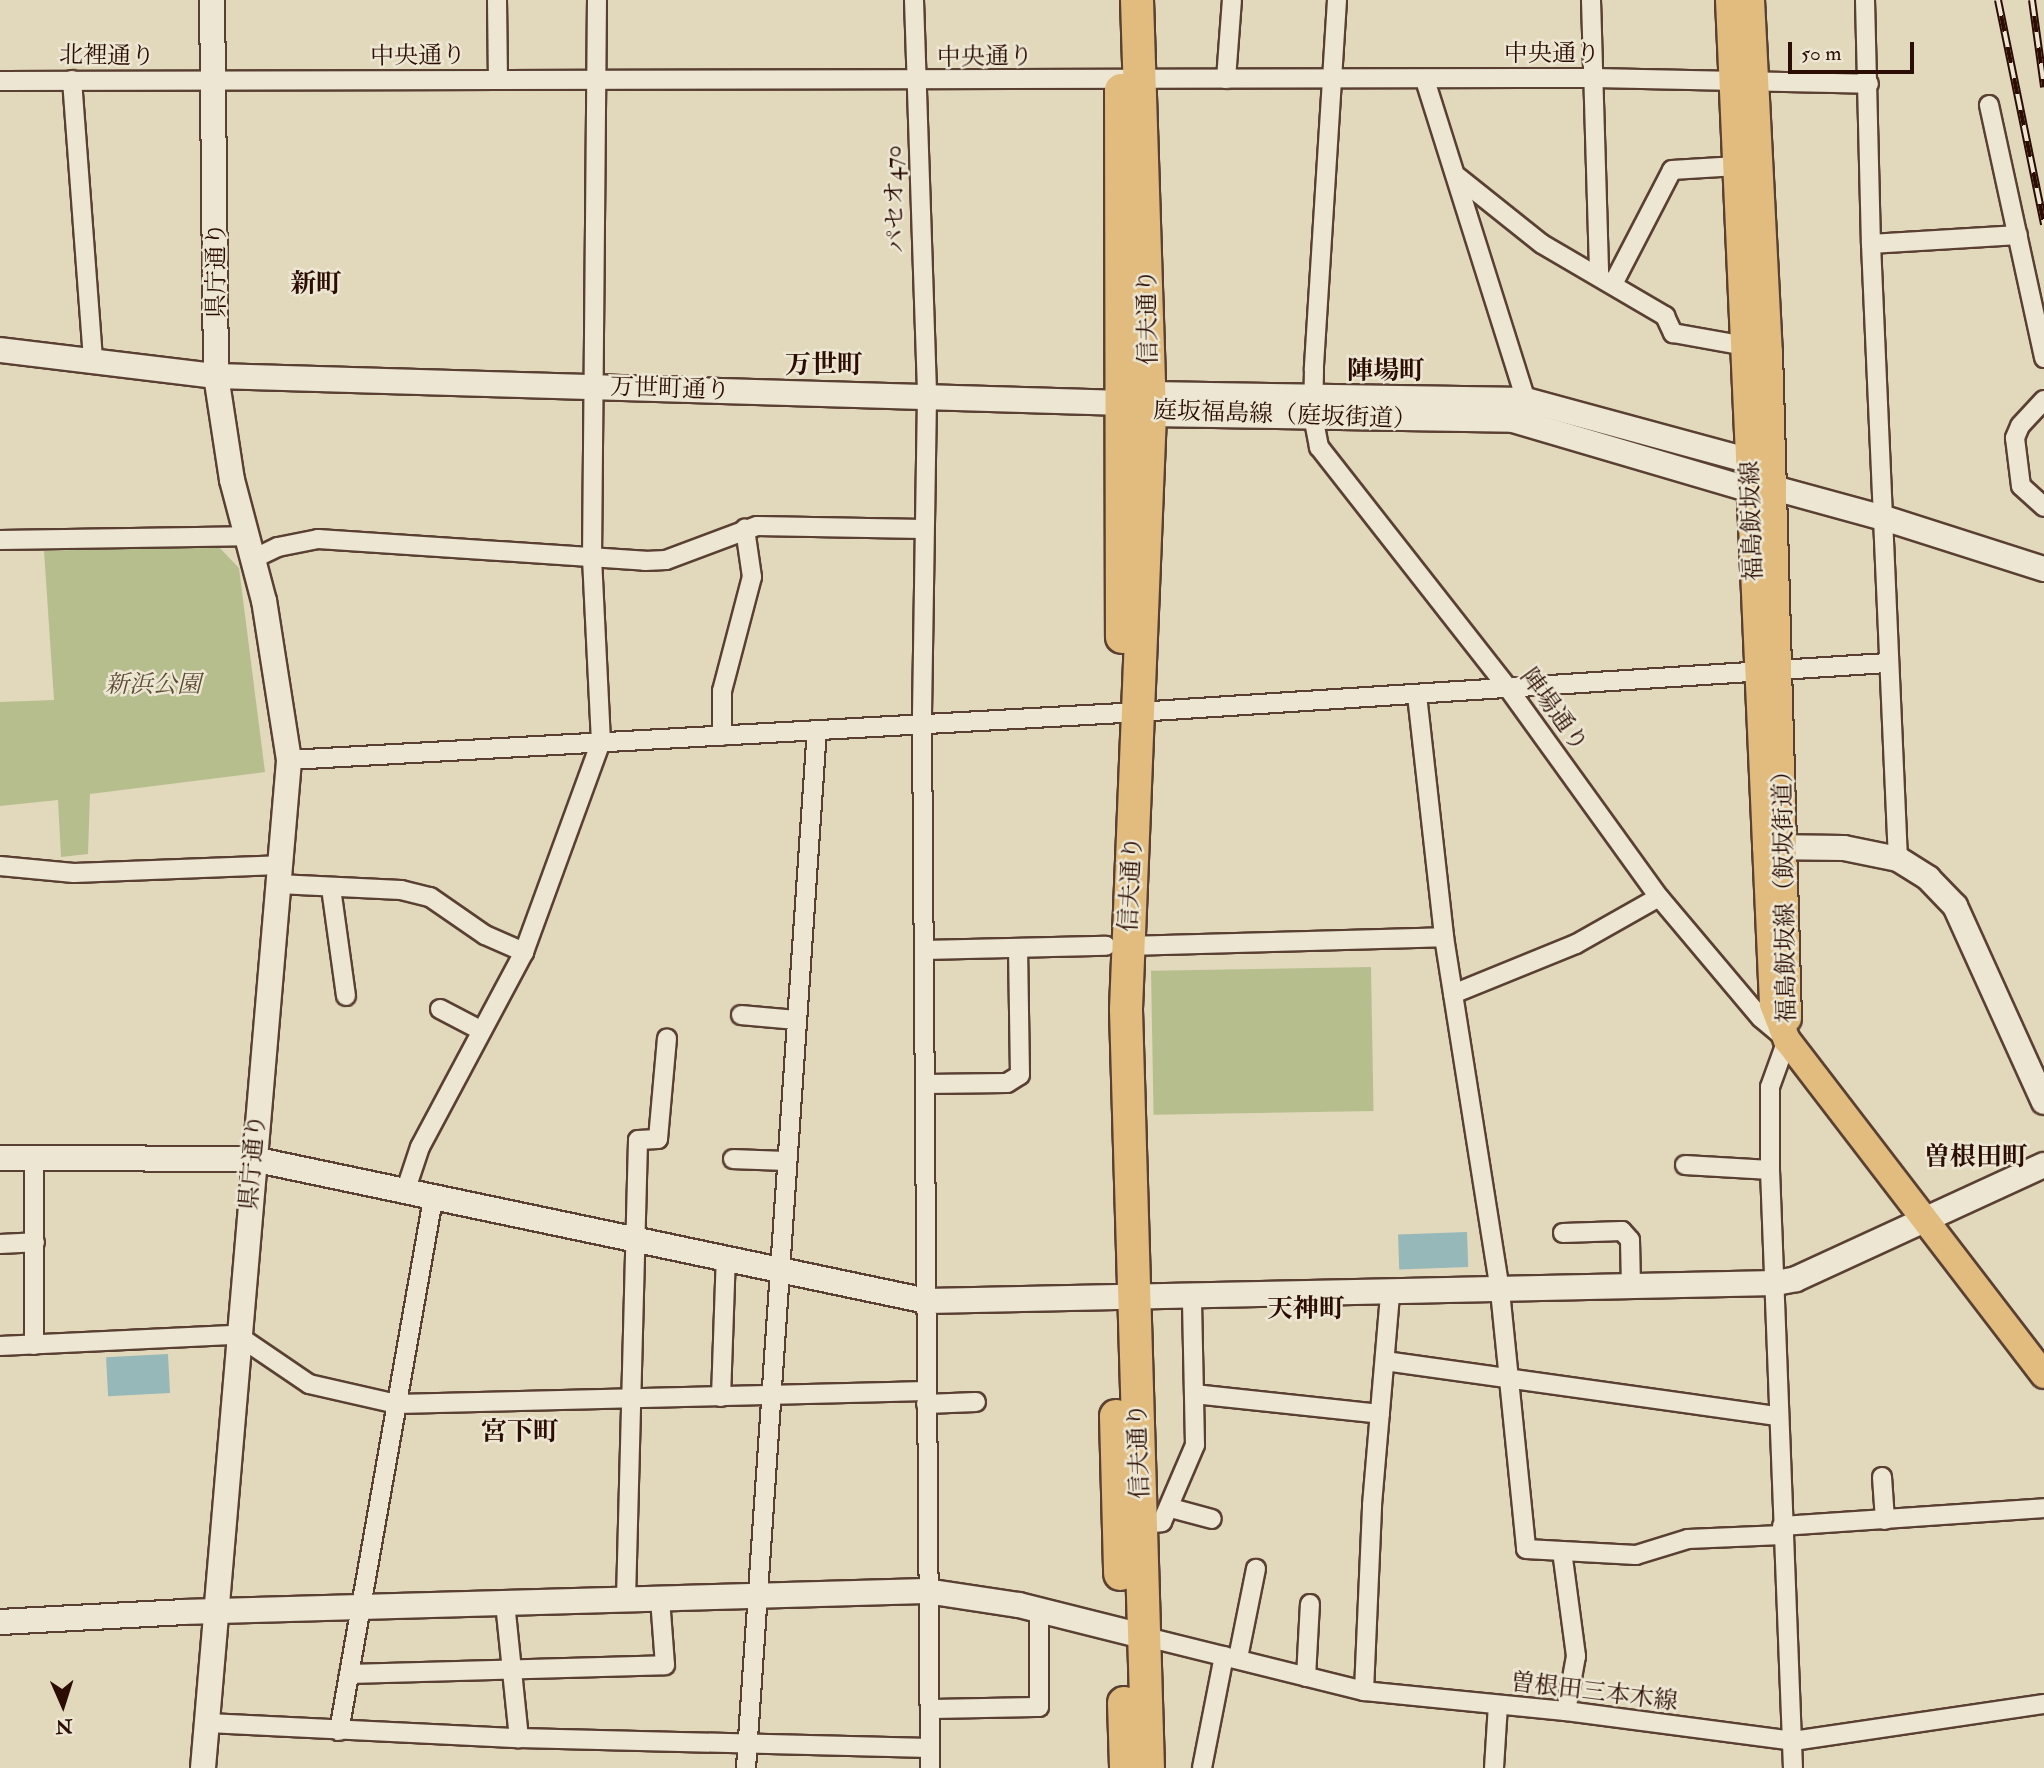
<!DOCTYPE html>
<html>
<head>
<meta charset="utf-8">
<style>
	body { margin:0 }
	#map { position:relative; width:2044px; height:1768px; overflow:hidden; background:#e2d8bc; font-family:"IM FELL Double Pica","Noto Serif JP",serif }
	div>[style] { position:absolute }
	.green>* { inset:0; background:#b7be8e; transform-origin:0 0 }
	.water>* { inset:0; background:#96b8b8; transform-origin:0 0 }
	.roads { filter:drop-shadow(2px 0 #5a4032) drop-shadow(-2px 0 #5a4032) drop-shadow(0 2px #5a4032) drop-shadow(0 -2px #5a4032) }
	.street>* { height:18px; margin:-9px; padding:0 9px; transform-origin:9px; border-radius:9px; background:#ece6d3 }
	.secondary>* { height:24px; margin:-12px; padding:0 12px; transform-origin:12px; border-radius:12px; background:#ece6d3 }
	.primary>* { height:26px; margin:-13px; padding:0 13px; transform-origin:13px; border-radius:13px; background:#e1bc7e }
	.highway>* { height:32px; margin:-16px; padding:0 16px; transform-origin:16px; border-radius:16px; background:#e1bc7e }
	.rail>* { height:8px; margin-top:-4px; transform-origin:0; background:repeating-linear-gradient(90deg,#ece6d3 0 16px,#2c0d04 0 32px); box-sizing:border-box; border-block:2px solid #2c0d04 }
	span { translate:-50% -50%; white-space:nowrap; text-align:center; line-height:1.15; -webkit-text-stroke:5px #ece6d3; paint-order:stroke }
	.street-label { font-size:24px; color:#2c0d04 }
	.park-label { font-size:24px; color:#5d4b34; font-style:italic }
	.neighbourhood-label { font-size:26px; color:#2c0d04; font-weight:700 }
	.north { position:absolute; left:28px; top:1670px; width:70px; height:70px; -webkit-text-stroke:5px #ece6d3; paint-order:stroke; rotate:177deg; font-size:19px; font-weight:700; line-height:28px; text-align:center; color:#2c0d04 }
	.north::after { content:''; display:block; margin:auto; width:24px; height:32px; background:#2c0d04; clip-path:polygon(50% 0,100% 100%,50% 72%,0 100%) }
	.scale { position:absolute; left:1788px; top:42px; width:126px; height:32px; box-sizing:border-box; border:4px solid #2c0d04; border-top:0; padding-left:9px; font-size:21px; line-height:24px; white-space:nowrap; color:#2c0d04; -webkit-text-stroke:5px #ece6d3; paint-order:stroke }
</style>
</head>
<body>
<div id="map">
	<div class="green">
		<div style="clip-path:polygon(217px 545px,239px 568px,265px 772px,90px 794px,88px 854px,61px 857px,58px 800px,0 806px,0 702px,54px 700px,44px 551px)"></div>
		<div style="left:1371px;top:967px;width:144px;height:220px;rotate:89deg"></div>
	</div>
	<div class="water">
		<div style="left:1467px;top:1232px;width:35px;height:69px;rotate:88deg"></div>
		<div style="left:168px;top:1354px;width:39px;height:62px;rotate:87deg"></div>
	</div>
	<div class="roads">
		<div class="street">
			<div style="left:497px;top:0;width:80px;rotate:89.3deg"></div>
			<div style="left:914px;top:0;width:396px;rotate:88.1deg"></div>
			<div style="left:927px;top:396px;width:329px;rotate:90.9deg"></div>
			<div style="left:922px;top:725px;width:1043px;rotate:89.56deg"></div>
			<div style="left:1337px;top:0;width:371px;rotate:93.6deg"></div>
			<div style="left:1314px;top:370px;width:46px;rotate:91.2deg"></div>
			<div style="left:1313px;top:416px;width:32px;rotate:79deg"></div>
			<div style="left:1319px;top:447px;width:306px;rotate:51.9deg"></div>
			<div style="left:1508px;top:688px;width:258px;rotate:54.2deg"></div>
			<div style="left:1659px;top:897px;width:158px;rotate:49.9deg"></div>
			<div style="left:1761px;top:1018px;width:34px;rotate:40deg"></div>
			<div style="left:1787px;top:1040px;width:50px;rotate:109.9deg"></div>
			<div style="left:1770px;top:1087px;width:83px;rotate:90deg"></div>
			<div style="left:1770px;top:1170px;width:598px;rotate:87.8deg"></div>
			<div style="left:1591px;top:0;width:274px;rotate:88.3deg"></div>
			<div style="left:1865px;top:0;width:244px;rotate:88.6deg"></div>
			<div style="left:1871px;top:244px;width:616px;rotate:87.49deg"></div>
			<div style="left:1226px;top:79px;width:79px;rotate:-85.7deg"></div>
			<div style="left:72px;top:80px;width:280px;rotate:85.7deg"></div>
			<div style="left:1425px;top:80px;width:336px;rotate:72.5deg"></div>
			<div style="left:0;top:81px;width:1594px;rotate:-0.11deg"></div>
			<div style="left:1594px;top:78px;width:275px;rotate:1.2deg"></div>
			<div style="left:1989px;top:105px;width:259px;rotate:77.7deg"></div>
			<div style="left:1458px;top:177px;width:107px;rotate:38.6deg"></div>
			<div style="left:1542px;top:244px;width:143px;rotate:30.3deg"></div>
			<div style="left:1665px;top:316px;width:19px;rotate:65deg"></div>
			<div style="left:1673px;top:333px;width:73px;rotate:10.2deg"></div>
			<div style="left:1871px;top:244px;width:147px;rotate:-3.5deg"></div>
			<div style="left:1613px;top:284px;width:128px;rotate:-62.6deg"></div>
			<div style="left:1672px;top:170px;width:65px;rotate:-3.5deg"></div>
			<div style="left:2044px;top:400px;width:35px;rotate:133deg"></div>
			<div style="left:2020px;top:426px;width:13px;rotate:113deg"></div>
			<div style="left:2015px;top:438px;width:48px;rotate:82.9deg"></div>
			<div style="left:2021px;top:486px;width:31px;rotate:42deg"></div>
			<div style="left:0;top:540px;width:245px;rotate:-0.9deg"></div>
			<div style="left:255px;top:558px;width:25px;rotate:-26deg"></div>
			<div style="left:278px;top:547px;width:41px;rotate:-11.3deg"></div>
			<div style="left:318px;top:539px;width:328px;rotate:3.8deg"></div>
			<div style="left:645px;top:561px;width:21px;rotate:-3deg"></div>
			<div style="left:666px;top:560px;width:97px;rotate:-20.5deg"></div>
			<div style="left:757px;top:526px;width:166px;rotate:1deg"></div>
			<div style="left:1417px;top:695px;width:244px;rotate:83.6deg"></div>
			<div style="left:1444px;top:937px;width:358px;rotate:81deg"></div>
			<div style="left:1500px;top:1291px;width:259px;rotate:84.2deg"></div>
			<div style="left:1526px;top:1549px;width:110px;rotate:3.1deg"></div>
			<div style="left:1636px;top:1555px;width:54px;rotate:-17.1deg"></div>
			<div style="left:1688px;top:1539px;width:94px;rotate:-2.4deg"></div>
			<div style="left:722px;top:736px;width:45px;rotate:-90deg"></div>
			<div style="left:722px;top:691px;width:118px;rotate:-75.3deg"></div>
			<div style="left:752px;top:577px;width:49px;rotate:-98.3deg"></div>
			<div style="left:289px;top:760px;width:834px;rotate:-3.23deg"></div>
			<div style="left:1122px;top:713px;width:767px;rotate:-3.74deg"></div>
			<div style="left:0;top:866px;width:74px;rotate:5.4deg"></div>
			<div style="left:74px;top:873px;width:205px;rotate:-2.2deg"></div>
			<div style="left:278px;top:884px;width:123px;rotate:2.8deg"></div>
			<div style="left:401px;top:890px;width:30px;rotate:14deg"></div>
			<div style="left:430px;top:897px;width:67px;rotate:34.6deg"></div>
			<div style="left:485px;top:935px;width:43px;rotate:23.6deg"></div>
			<div style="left:331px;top:888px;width:109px;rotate:82.1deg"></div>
			<div style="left:1127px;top:946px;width:317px;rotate:-1.6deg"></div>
			<div style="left:924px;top:950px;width:182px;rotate:-1.3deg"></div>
			<div style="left:1453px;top:994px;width:133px;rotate:-22.1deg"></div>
			<div style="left:1576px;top:944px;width:95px;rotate:-29.5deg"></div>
			<div style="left:440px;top:1009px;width:47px;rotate:27.6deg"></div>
			<div style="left:741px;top:1015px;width:55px;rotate:5.2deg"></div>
			<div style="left:925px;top:1084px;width:82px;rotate:-0.7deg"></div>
			<div style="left:1007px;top:1083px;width:15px;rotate:-32deg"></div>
			<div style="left:1020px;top:1075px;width:127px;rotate:-90.9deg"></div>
			<div style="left:733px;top:1159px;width:51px;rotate:2.2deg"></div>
			<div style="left:1685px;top:1165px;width:85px;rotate:3.4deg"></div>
			<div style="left:405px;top:1192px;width:47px;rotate:-71.6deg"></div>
			<div style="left:420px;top:1147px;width:221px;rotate:-61.9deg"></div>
			<div style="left:524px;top:952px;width:224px;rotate:-69.9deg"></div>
			<div style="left:601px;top:742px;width:182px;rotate:-92.8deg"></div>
			<div style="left:592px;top:560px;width:560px;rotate:-89.49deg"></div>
			<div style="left:1563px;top:1233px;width:59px;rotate:-1.9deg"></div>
			<div style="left:1622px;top:1231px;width:12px;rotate:48deg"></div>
			<div style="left:1630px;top:1240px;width:47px;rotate:88.8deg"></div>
			<div style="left:0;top:1244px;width:35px;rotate:-3deg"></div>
			<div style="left:34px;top:1345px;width:188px;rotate:-90deg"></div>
			<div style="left:0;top:1346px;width:237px;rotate:-2.7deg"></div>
			<div style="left:237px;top:1335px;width:87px;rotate:34.2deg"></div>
			<div style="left:309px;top:1384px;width:90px;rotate:12.8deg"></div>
			<div style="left:397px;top:1404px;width:529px;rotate:-1.41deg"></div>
			<div style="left:1385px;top:1361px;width:396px;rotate:8deg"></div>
			<div style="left:1194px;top:1394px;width:187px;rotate:6.1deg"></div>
			<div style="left:721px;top:1397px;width:140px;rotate:-88deg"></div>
			<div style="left:926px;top:1404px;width:50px;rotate:-2.3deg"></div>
			<div style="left:1882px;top:1477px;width:43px;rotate:86deg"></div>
			<div style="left:1171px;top:1508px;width:42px;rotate:15deg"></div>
			<div style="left:1141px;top:1524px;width:21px;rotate:-5deg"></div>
			<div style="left:1162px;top:1522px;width:84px;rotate:-66.8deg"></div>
			<div style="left:1195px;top:1445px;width:148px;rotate:-91.2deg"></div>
			<div style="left:1782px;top:1526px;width:263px;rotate:-3.9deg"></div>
			<div style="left:1562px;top:1551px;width:106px;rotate:82.4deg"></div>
			<div style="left:1576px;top:1656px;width:56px;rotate:100.3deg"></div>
			<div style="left:626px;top:1599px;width:459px;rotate:-88.5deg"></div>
			<div style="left:638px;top:1140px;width:20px;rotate:-3deg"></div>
			<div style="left:658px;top:1139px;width:101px;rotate:-84.9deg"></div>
			<div style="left:505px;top:1603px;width:136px;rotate:84.1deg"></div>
			<div style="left:1142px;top:1636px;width:229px;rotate:13.9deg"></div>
			<div style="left:1364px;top:1691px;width:203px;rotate:5.7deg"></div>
			<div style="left:1566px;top:1711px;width:229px;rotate:7.5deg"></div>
			<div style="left:1793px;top:1741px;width:254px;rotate:-8.4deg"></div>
			<div style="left:1238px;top:1658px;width:91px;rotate:-78.6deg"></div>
			<div style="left:349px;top:1674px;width:316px;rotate:-1.6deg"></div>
			<div style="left:665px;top:1665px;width:67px;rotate:-94.3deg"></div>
			<div style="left:1306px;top:1677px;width:73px;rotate:-86.9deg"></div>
			<div style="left:1364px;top:1691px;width:186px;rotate:-87.5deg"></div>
			<div style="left:1372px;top:1505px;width:213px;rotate:-85.1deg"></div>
			<div style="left:930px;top:1709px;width:109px;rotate:-1.1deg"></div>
			<div style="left:1039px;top:1707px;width:96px;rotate:-90deg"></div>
			<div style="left:208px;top:1723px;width:311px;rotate:2.8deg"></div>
			<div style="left:519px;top:1738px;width:411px;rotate:1.4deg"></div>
			<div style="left:339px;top:1731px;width:540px;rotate:-79.98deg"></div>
			<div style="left:746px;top:1768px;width:1040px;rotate:-86.09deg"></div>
			<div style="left:1202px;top:1768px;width:114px;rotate:-78.9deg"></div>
			<div style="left:1494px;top:1768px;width:63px;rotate:-86.4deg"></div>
		</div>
		<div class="secondary">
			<div style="left:0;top:350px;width:218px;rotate:6.9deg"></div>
			<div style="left:216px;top:376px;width:908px;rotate:1.7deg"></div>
			<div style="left:1124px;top:403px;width:28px;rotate:-19deg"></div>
			<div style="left:1150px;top:394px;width:376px;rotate:0.9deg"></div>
			<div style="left:1526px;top:400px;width:232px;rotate:15.2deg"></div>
			<div style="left:1750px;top:461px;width:20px;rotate:49deg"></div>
			<div style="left:1134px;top:407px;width:17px;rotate:24deg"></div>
			<div style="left:1150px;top:414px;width:363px;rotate:0.9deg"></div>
			<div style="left:1513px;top:420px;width:248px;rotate:16.4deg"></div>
			<div style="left:1751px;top:490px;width:23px;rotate:-5deg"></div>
			<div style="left:1774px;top:488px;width:114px;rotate:15.3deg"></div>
			<div style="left:1884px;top:518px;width:168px;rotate:17.7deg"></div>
			<div style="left:1765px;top:847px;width:79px;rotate:0.7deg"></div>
			<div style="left:1844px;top:848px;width:55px;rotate:11.5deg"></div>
			<div style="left:1898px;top:859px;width:36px;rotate:32deg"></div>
			<div style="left:1928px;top:878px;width:39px;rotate:46deg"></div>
			<div style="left:1955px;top:906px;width:215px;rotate:65.6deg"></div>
			<div style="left:0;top:1158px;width:253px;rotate:0.2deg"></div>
			<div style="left:253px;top:1159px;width:689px;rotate:11.9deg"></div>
			<div style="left:927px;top:1301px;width:849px;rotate:-1.21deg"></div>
			<div style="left:1776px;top:1283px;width:20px;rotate:-11deg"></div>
			<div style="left:1796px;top:1279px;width:273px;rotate:-24.7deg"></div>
			<div style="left:0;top:1622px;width:182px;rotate:-3.1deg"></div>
			<div style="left:182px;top:1612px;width:744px;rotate:-1.62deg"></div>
			<div style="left:926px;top:1591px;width:94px;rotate:8.6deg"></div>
			<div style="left:1019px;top:1605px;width:127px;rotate:14.1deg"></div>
			<div style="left:203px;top:1768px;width:1012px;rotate:-85.12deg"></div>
			<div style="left:289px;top:760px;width:161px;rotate:-98.9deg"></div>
			<div style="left:264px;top:601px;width:125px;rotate:-104.8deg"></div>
			<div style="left:232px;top:480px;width:105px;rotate:-98.7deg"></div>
			<div style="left:216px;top:376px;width:376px;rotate:-90.6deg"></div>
		</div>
		<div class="primary">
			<div style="left:1729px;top:0;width:1005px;rotate:87.49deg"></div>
			<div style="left:1773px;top:1004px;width:39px;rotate:69deg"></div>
			<div style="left:1787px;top:1040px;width:422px;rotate:52.5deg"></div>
			<div style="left:1751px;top:0;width:352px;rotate:87.1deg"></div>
			<div style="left:1769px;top:352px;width:667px;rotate:88.37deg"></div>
		</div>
		<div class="highway">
			<div style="left:1137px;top:0;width:414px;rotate:88.2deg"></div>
			<div style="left:1150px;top:414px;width:596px;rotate:92.31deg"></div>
			<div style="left:1126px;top:1010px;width:758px;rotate:88.34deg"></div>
			<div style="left:1121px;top:90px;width:547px;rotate:89.9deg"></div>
			<div style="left:1116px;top:1416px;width:158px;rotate:88.5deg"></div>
			<div style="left:1124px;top:1703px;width:65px;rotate:88.2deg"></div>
		</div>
	</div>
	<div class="rail">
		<div style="left:1998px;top:0;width:229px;rotate:78.4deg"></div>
		<div style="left:2032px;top:0;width:88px;rotate:82.1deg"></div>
	</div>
	<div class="street-label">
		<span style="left:1552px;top:54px">中央通り</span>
		<span style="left:107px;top:56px;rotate:1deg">北裡通り</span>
		<span style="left:418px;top:56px;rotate:-1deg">中央通り</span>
		<span style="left:985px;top:57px;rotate:-1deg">中央通り</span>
		<span style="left:895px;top:199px;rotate:-92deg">パセオ470</span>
		<span style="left:217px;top:270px;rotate:-90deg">県庁通り</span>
		<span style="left:1148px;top:317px;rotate:-91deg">信夫通り</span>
		<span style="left:670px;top:389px;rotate:2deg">万世町通り</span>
		<span style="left:1285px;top:415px;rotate:2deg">庭坂福島線（庭坂街道）</span>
		<span style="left:1752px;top:521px;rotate:-92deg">福島飯坂線</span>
		<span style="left:1554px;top:710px;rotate:54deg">陣場通り</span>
		<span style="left:1131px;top:884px;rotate:-87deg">信夫通り</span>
		<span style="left:1785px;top:891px;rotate:-91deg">福島飯坂線（飯坂街道）</span>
		<span style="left:253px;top:1162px;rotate:-85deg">県庁通り</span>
		<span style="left:1139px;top:1451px;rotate:-92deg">信夫通り</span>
		<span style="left:1594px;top:1692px;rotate:7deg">曽根田三本木線</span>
	</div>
	<div class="park-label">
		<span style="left:153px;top:685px">新浜公園</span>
	</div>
	<div class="neighbourhood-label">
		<span style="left:316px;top:285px">新町</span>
		<span style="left:824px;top:366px">万世町</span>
		<span style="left:1386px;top:372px">陣場町</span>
		<span style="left:1976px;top:1158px">曽根田町</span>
		<span style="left:1306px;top:1310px">天神町</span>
		<span style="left:520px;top:1433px">宮下町</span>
	</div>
	<div class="north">N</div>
	<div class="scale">50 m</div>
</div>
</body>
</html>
